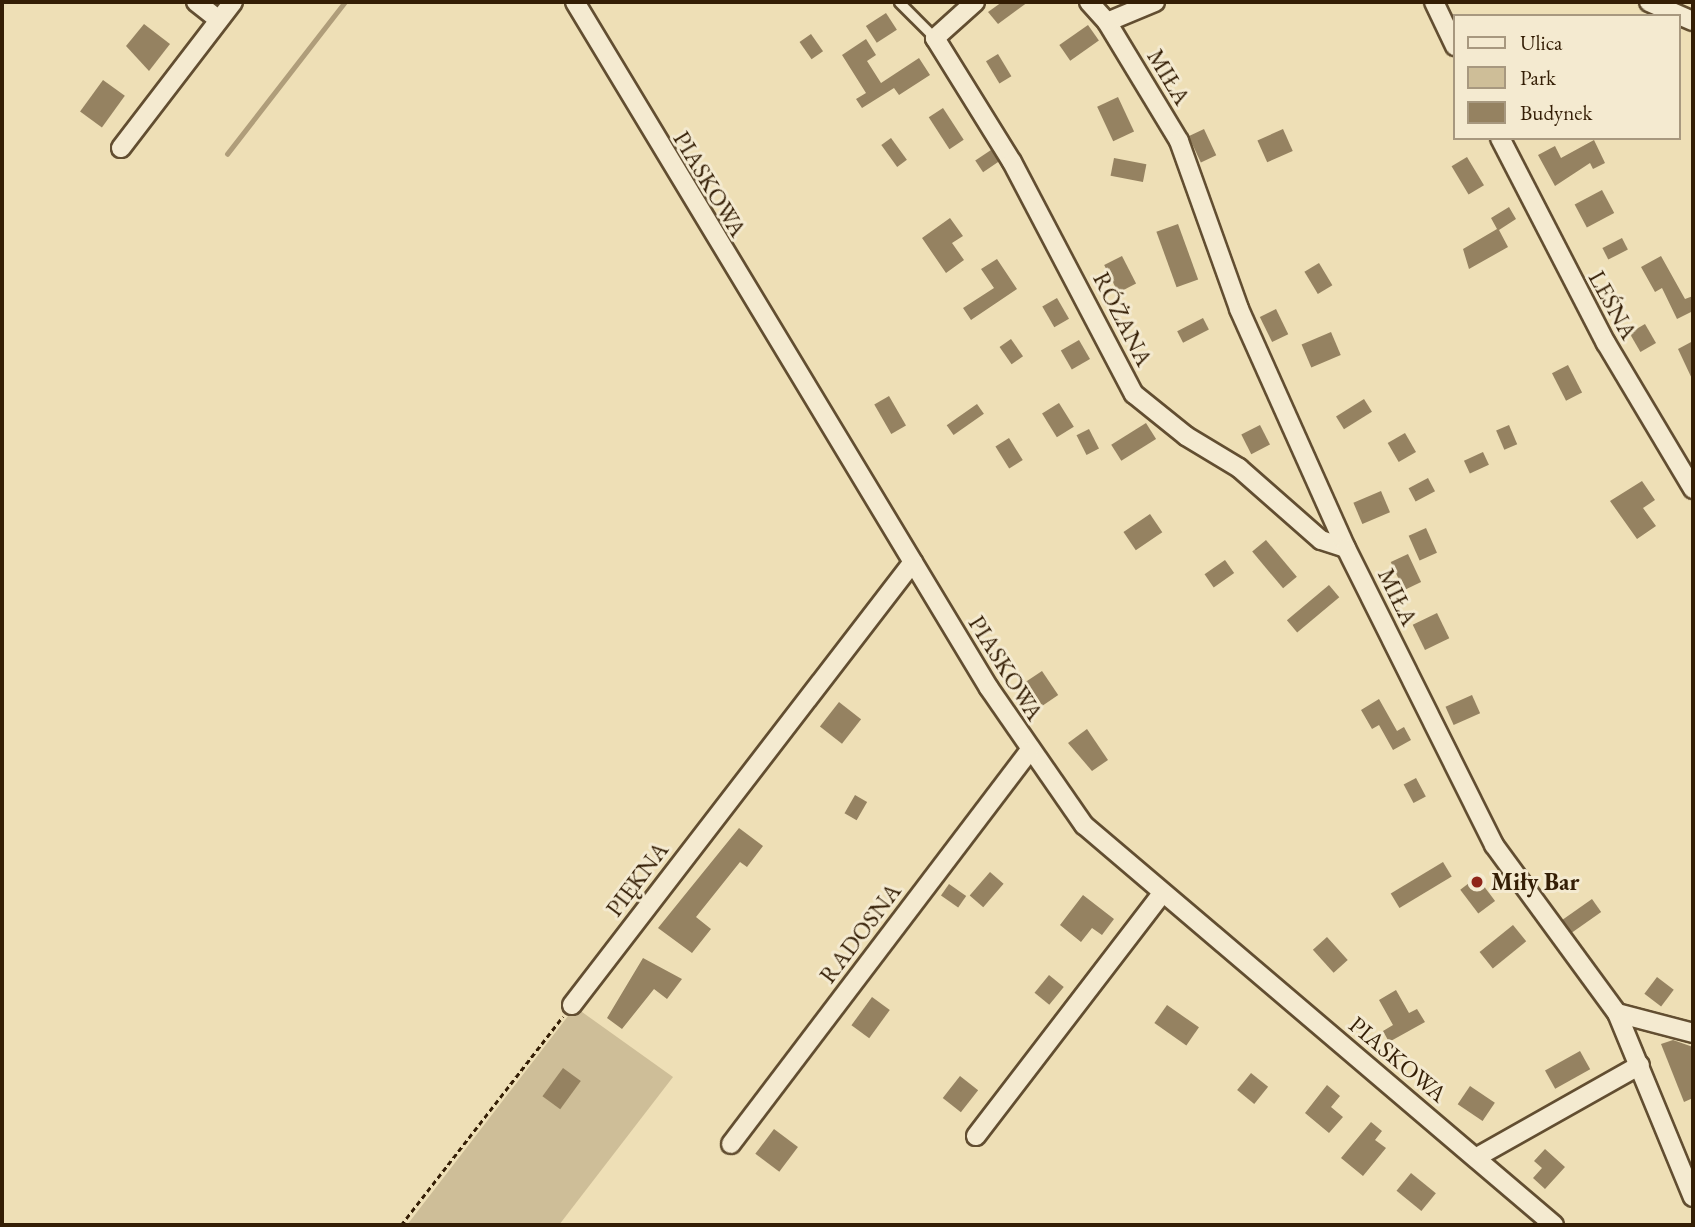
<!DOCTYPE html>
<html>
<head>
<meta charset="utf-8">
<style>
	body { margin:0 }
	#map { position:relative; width:1695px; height:1227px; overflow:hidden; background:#eedfb6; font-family:"EB Garamond",serif }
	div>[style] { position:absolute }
	.green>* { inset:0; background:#cebe98 }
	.stream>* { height:4.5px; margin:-2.25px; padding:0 2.25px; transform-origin:2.25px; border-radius:2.25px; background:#af9d7a }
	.building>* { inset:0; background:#958261; transform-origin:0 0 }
	.path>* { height:2.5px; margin-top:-1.25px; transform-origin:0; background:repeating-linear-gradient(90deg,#341e05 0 5px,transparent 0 8.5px) }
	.roads { filter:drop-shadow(2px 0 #624e31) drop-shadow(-2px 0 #624e31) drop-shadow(0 2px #624e31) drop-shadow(0 -2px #624e31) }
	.lane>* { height:9px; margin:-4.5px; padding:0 4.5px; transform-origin:4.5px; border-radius:4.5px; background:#f4ead0 }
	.street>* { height:18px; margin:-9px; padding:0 9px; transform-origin:9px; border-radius:9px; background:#f4ead0 }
	.dots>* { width:19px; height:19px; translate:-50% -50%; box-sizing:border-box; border:4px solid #f4ead0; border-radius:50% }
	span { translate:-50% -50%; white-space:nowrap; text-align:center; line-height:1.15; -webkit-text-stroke:6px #f4ead0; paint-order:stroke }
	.street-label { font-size:24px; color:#341e05 }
	.poi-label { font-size:24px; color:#341e05; font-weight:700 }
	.left { translate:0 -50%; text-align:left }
	.frame { position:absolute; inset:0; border:4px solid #341e05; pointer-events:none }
	.legend { position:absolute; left:1453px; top:14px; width:228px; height:126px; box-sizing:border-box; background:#f4ead0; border:2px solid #a7987f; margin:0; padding:9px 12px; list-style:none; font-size:21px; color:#341e05 }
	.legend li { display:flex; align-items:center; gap:14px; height:35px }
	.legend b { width:35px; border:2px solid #a7987f }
</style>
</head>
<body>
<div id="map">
	<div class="green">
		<div style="clip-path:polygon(575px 1007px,673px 1077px,559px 1225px,407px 1225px)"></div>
	</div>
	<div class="stream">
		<div style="left:227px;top:154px;width:192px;rotate:-52.2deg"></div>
	</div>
	<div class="building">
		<div style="clip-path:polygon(1002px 2px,1028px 2px,998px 24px,988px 12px)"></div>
		<div style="left:886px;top:13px;width:20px;height:24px;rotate:57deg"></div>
		<div style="clip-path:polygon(144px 24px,170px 44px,149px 71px,126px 46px)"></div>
		<div style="left:1088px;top:25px;width:19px;height:35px;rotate:55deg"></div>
		<div style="left:811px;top:34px;width:21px;height:14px;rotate:55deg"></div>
		<div style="clip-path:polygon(866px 39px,876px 55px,867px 61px,881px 83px,919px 58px,930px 75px,899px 95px,894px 88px,862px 108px,856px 99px,866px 93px,842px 55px)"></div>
		<div style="left:998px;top:54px;width:26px;height:14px;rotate:59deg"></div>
		<div style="left:103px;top:80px;width:27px;height:39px;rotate:36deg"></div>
		<div style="left:1118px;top:97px;width:38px;height:23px;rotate:65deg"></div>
		<div style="left:943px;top:108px;width:38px;height:17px;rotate:57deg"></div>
		<div style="left:1204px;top:129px;width:29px;height:17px;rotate:65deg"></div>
		<div style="left:1283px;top:129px;width:24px;height:28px;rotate:66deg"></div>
		<div style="left:891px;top:138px;width:27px;height:12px;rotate:54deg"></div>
		<div style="clip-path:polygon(1594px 140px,1605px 163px,1593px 169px,1590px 163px,1555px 186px,1538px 155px,1555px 146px,1561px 158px)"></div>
		<div style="left:991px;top:150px;width:14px;height:19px;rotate:56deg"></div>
		<div style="left:1467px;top:157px;width:33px;height:18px;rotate:59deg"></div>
		<div style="left:1114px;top:158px;width:33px;height:18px;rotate:11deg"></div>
		<div style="left:1602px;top:190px;width:26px;height:31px;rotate:62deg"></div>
		<div style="clip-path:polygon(1509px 207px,1516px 219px,1499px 230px,1508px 247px,1469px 269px,1463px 249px,1497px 229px,1491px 218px)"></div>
		<div style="clip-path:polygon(950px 218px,963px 236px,952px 243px,964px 260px,946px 273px,922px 238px)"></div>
		<div style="left:1178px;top:224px;width:59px;height:23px;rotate:70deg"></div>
		<div style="left:1622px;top:238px;width:13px;height:22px;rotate:63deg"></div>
		<div style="left:1122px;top:256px;width:31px;height:20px;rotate:63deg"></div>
		<div style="clip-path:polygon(1661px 256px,1685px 299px,1693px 296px,1693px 311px,1677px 319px,1662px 288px,1655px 292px,1641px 267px)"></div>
		<div style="clip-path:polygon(997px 259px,1017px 289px,971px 320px,963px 308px,994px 288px,981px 269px)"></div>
		<div style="left:1319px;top:263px;width:26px;height:17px;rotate:59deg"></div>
		<div style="left:1057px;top:298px;width:24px;height:17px;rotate:60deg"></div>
		<div style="left:1276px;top:309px;width:28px;height:18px;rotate:64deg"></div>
		<div style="left:1203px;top:318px;width:13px;height:29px;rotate:63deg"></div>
		<div style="left:1645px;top:324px;width:22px;height:18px;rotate:60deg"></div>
		<div style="left:1331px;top:332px;width:25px;height:32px;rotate:67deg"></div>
		<div style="left:1011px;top:339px;width:21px;height:14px;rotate:55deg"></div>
		<div style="left:1079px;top:340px;width:22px;height:21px;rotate:60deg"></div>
		<div style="clip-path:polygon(1693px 341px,1693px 381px,1678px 349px)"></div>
		<div style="left:1568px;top:365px;width:31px;height:18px;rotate:63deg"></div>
		<div style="left:889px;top:396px;width:34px;height:17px;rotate:60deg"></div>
		<div style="left:1364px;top:399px;width:15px;height:33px;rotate:58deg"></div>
		<div style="left:1059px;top:403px;width:28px;height:20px;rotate:58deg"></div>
		<div style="left:977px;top:404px;width:12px;height:37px;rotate:55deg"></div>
		<div style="left:1146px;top:423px;width:19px;height:41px;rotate:58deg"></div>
		<div style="left:1260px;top:425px;width:22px;height:21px;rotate:63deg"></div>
		<div style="left:1509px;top:425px;width:21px;height:14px;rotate:67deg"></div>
		<div style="left:1089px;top:429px;width:22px;height:14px;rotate:63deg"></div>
		<div style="left:1405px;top:433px;width:22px;height:20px;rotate:60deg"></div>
		<div style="left:1009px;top:438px;width:26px;height:16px;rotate:58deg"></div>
		<div style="left:1483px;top:452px;width:14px;height:21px;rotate:65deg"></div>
		<div style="left:1428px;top:478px;width:15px;height:22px;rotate:62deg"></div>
		<div style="clip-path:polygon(1642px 481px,1655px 500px,1643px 508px,1656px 526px,1637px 539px,1610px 501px)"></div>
		<div style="left:1381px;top:491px;width:23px;height:30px;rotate:67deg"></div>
		<div style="left:1150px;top:514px;width:22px;height:32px;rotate:56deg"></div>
		<div style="left:1426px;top:528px;width:27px;height:19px;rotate:66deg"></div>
		<div style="left:1266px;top:540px;width:48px;height:18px;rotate:50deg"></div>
		<div style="left:1408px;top:554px;width:31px;height:19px;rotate:65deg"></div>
		<div style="left:1225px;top:560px;width:16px;height:25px;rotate:55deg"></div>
		<div style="left:1329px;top:585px;width:16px;height:55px;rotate:50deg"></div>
		<div style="left:1437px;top:613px;width:28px;height:27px;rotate:64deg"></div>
		<div style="left:1042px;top:671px;width:29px;height:19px;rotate:56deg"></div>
		<div style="left:1472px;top:695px;width:20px;height:29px;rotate:66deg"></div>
		<div style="clip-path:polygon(1379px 699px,1397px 731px,1404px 727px,1411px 740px,1393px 750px,1379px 725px,1372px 729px,1361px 710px)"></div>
		<div style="left:839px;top:702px;width:28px;height:31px;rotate:38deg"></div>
		<div style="clip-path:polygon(1087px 729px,1108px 760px,1092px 771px,1068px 743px)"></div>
		<div style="left:1416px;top:778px;width:21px;height:14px;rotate:62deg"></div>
		<div style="left:855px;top:795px;width:14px;height:21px;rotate:30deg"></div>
		<div style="clip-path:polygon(739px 828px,763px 846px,747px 867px,740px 862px,696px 917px,711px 929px,692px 953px,658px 928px)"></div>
		<div style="left:1443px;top:862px;width:17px;height:61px;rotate:59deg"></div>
		<div style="left:990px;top:872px;width:18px;height:31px;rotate:41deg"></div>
		<div style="left:1477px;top:877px;width:30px;height:21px;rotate:53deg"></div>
		<div style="left:949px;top:884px;width:21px;height:14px;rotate:35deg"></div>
		<div style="clip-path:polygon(1083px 895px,1114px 919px,1102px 935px,1092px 928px,1081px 942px,1060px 925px)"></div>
		<div style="left:1592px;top:899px;width:16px;height:36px;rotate:55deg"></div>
		<div style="left:1513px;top:925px;width:21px;height:43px;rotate:51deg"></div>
		<div style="left:1327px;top:937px;width:31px;height:19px;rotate:48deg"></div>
		<div style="clip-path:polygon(643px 958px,682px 979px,667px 999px,654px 989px,622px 1029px,607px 1018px)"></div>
		<div style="left:1049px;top:975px;width:19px;height:23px;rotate:39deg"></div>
		<div style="left:1657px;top:977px;width:21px;height:21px;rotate:37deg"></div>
		<div style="clip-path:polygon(1396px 990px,1409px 1013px,1417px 1009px,1425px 1022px,1389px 1042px,1383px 1031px,1393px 1025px,1379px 1000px)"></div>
		<div style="left:872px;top:997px;width:22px;height:35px;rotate:36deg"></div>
		<div style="left:1167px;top:1005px;width:39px;height:22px;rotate:35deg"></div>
		<div style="clip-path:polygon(1673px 1040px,1693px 1047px,1693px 1098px,1684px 1102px,1661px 1044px)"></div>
		<div style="left:1580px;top:1051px;width:21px;height:40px;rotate:61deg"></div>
		<div style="left:563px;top:1068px;width:22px;height:35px;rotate:36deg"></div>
		<div style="left:1251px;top:1073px;width:22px;height:22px;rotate:39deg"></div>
		<div style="left:960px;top:1076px;width:23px;height:28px;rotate:38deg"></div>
		<div style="clip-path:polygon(1327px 1085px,1340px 1096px,1331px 1107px,1343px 1117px,1329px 1133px,1305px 1113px)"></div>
		<div style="left:1470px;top:1086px;width:30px;height:22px;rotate:34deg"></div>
		<div style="clip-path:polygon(1371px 1122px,1382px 1131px,1375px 1140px,1386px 1148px,1363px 1176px,1341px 1158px)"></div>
		<div style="left:774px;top:1129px;width:30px;height:31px;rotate:37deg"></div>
		<div style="clip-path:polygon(1545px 1149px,1565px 1167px,1545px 1189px,1533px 1178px,1542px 1168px,1534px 1161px)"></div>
		<div style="left:1411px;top:1173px;width:32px;height:23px;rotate:39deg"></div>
	</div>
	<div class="path">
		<div style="left:401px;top:1225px;width:264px;rotate:-52.2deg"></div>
	</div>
	<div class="roads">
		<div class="lane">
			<div style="left:899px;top:2px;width:51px;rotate:45deg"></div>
		</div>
		<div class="street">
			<div style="left:196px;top:2px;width:29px;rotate:38deg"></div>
			<div style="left:575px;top:2px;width:801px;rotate:58.89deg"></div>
			<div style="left:989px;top:688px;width:167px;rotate:55.3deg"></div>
			<div style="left:1084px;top:825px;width:617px;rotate:40.4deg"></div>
			<div style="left:975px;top:2px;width:54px;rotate:138deg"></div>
			<div style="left:935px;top:38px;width:146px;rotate:58.2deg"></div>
			<div style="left:1012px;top:162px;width:262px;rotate:62.3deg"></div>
			<div style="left:1134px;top:394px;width:67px;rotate:38.9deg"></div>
			<div style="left:1186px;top:436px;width:62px;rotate:31.1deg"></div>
			<div style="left:1239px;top:468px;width:109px;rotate:41.3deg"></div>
			<div style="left:1321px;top:540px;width:26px;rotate:18deg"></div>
			<div style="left:1089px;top:2px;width:27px;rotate:48deg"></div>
			<div style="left:1107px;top:22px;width:139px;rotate:58.8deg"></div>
			<div style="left:1179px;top:141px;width:178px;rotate:70.3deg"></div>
			<div style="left:1239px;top:309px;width:262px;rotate:65.9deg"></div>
			<div style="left:1346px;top:548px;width:332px;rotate:63.5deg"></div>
			<div style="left:1494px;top:845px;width:208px;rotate:53.8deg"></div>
			<div style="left:1617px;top:1013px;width:199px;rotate:67.6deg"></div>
			<div style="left:1434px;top:2px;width:49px;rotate:64.5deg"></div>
			<div style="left:1649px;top:2px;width:48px;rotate:23.4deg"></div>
			<div style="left:1107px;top:22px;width:52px;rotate:-22.6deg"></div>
			<div style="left:1500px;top:138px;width:231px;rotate:62.7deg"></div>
			<div style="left:1606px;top:343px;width:170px;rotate:59.2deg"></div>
			<div style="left:121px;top:148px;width:184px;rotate:-52.5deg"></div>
			<div style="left:572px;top:1005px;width:559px;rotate:-52.41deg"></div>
			<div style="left:1617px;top:1013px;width:79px;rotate:14.7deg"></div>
			<div style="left:976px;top:1136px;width:304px;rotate:-52.5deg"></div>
			<div style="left:731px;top:1144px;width:492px;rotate:-52.8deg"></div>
			<div style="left:1477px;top:1157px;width:187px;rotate:-29.4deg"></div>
		</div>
	</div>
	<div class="dots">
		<div style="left:1477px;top:882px;background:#8f2418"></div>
	</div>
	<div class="street-label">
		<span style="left:1169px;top:77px;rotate:59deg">MIŁA</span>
		<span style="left:710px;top:184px;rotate:59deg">PIASKOWA</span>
		<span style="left:1613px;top:305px;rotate:61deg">LEŚNA</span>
		<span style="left:1123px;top:319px;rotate:63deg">RÓŻANA</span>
		<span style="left:1398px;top:597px;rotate:64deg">MIŁA</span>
		<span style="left:1006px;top:668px;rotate:58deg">PIASKOWA</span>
		<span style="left:637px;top:879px;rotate:-53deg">PIĘKNA</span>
		<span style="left:860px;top:933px;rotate:-53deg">RADOSNA</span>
		<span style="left:1398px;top:1059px;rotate:40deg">PIASKOWA</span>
	</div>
	<div class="poi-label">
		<span class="left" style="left:1491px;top:882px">Miły Bar</span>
	</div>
	<div class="frame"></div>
	<ul class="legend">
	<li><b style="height:9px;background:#f4ead0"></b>Ulica</li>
	<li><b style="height:19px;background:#cebe98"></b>Park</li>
	<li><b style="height:19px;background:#958261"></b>Budynek</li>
	</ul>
</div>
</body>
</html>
